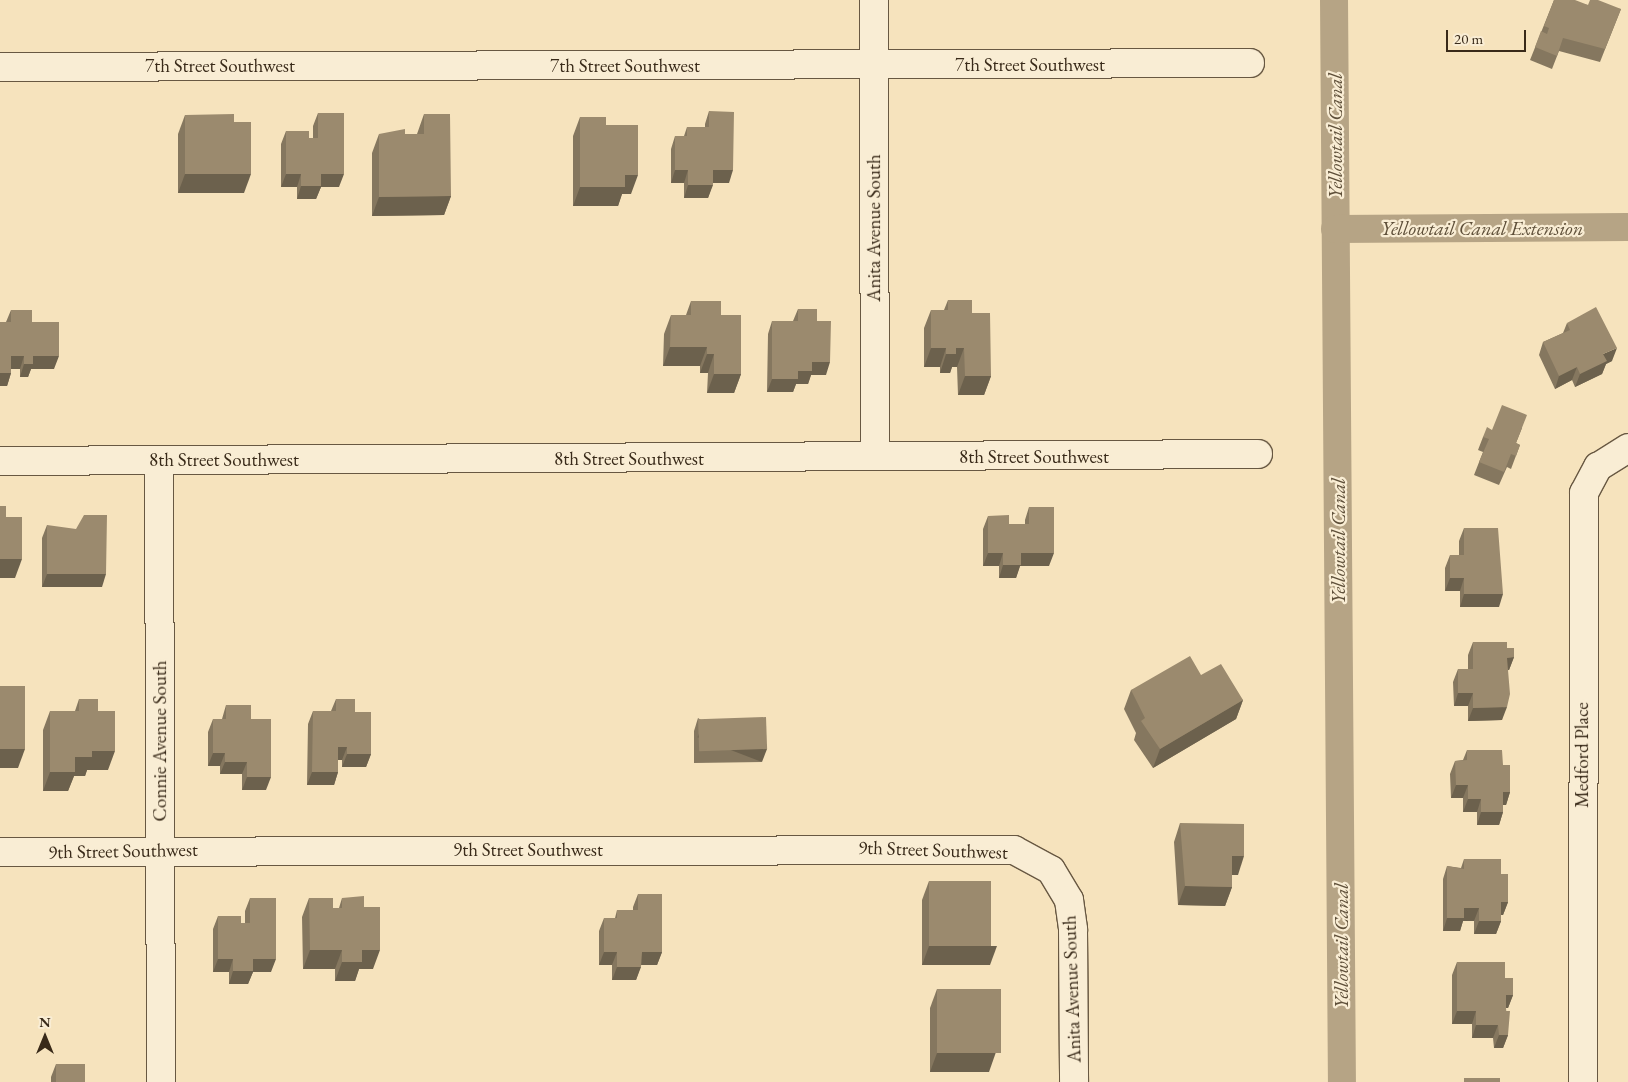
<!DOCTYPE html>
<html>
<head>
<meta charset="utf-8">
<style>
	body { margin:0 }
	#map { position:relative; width:1628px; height:1082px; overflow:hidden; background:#f6e3bd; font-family:"EB Garamond",serif }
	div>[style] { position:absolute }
	.canal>* { height:28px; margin:-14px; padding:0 14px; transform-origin:14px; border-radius:14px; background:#b6a485 }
	.roads { filter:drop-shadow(1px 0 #685842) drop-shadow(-1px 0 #685842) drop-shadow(0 1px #685842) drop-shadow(0 -1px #685842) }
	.minor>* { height:28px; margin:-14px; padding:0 14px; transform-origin:14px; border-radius:14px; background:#f9edd4 }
	.wall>* { inset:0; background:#85775f }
	.shaded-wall>* { inset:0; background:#6c614d; transform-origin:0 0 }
	.building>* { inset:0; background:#9b8a6e; transform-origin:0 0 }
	span { translate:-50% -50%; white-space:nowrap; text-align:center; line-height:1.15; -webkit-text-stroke:4.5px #f9edd4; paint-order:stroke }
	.street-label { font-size:19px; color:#392a19 }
	.water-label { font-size:20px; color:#5e4f39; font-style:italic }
	.north { position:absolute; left:20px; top:1012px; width:50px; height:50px; -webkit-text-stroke:4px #f9edd4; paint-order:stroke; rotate:0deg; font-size:14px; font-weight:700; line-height:20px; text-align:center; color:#392a19 }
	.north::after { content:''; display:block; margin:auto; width:18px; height:22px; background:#392a19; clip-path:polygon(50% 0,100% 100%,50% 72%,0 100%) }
	.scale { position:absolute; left:1446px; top:30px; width:80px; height:22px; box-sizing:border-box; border:2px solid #392a19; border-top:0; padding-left:6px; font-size:15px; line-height:18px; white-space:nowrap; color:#392a19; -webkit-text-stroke:4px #f9edd4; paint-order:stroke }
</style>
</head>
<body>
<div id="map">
	<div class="canal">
		<div style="left:1334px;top:0;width:1082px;rotate:89.58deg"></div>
		<div style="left:1335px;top:229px;width:293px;rotate:-0.4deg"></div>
	</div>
	<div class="roads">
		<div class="minor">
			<div style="left:874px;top:0;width:456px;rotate:89.9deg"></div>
			<div style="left:0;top:67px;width:1250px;rotate:-0.18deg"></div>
			<div style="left:0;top:461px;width:1258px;rotate:-0.32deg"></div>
			<div style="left:159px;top:461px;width:621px;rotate:89.82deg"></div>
			<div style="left:0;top:852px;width:1014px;rotate:-0.11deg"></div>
			<div style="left:1014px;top:850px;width:42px;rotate:28.4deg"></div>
			<div style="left:1051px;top:870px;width:35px;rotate:59deg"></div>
			<div style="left:1069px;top:900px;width:30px;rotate:82deg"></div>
			<div style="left:1073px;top:930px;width:152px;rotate:89.6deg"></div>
			<div style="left:1583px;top:1082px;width:589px;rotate:-89.9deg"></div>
			<div style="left:1584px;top:493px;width:30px;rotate:-62deg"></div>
			<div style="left:1598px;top:467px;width:36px;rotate:-32deg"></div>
		</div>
	</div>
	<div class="wall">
		<div style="clip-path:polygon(1554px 0,1588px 5px,1621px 9px,1600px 62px,1559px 51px,1552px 69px,1530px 60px)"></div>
		<div style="clip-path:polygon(709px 111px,729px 183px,713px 183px,708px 198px,684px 198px,684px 183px,671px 183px,671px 149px,675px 136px,684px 136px,687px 127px,705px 127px,705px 124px)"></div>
		<div style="clip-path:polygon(318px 113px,339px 187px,321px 187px,316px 199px,297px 199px,297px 187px,281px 187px,281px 144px,286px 131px,309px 138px,313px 138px,313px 126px)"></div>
		<div style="clip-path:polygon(424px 114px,451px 196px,444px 215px,372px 216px,372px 153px,379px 134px,417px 134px)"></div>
		<div style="clip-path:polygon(185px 115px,244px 193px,178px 193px,178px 134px)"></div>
		<div style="clip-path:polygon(580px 117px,606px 125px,631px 194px,622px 194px,618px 206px,573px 206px,573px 136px)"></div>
		<div style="clip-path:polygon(948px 300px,972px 313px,991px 376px,984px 395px,958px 395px,957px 367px,952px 367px,950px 373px,940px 373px,940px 367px,924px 367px,924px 328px,931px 310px,944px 310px)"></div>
		<div style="clip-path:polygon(691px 301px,721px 315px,741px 374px,734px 393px,707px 393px,708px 373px,700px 373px,700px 366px,663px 366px,664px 334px,671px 315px,686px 315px)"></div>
		<div style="clip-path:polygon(798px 309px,817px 321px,826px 375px,811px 375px,808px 384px,796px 384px,793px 392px,767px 392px,768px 334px,772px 321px,793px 321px)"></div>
		<div style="clip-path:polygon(11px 310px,32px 322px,54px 369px,31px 369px,28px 377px,20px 377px,20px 369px,11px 369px,11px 373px,7px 386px,0 386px,6px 322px)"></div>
		<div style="clip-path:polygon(1567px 323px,1612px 361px,1606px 364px,1602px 374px,1575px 387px,1572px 380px,1555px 389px,1539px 355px,1543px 342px,1563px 333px)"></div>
		<div style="clip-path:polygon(1522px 428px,1516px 443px,1520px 445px,1511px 469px,1507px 467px,1499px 485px,1474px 475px,1483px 452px,1478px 450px,1483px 437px,1492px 430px)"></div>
		<div style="clip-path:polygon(1029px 507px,1049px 566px,1020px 566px,1016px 578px,999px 578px,999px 566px,983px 566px,983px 529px,988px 516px,1009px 524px,1025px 524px,1025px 520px)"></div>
		<div style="clip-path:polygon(47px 525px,102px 587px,42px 587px,42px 538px)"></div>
		<div style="clip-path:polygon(1464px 528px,1499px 607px,1460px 607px,1460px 591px,1445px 591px,1445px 568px,1450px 555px,1459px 555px,1459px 541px)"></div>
		<div style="clip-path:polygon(1473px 642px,1507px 648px,1514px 657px,1509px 670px,1508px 670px,1502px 720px,1468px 721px,1468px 706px,1454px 706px,1453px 682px,1458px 669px,1468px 669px,1468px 655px)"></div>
		<div style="clip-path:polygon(1201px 675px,1243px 700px,1236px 719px,1153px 768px,1134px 740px,1136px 733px,1124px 709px,1131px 690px)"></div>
		<div style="clip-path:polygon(79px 699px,98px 711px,108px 770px,87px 770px,85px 776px,74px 776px,68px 791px,43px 791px,43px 730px,50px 711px,75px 711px)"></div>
		<div style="clip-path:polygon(336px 699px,355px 712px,371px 754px,366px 767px,342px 767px,342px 760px,338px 760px,338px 772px,334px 785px,307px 785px,308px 724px,313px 711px,331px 711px)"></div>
		<div style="clip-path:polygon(226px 705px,251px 719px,266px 790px,242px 790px,242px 774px,220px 774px,220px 766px,208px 766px,208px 732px,213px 719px,222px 719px)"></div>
		<div style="clip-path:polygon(698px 718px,762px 762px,694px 763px,694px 731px)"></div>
		<div style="clip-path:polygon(1467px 750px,1503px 765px,1510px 792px,1506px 805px,1503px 805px,1503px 812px,1499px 825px,1477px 825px,1477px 812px,1463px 812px,1463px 798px,1451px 798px,1450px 774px,1455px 761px,1463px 760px)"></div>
		<div style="clip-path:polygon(1180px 823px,1238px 875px,1232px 875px,1232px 887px,1225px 906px,1178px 905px,1174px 842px)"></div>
		<div style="clip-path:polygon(1464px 859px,1501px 874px,1508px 902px,1503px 915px,1501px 915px,1501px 921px,1496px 934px,1474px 934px,1474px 921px,1463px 921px,1460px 931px,1443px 931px,1443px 879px,1447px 866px,1461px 868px)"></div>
		<div style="clip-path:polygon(929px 881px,990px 965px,922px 965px,922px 900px)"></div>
		<div style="clip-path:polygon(638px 894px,662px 952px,657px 965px,641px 965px,636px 980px,612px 980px,612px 965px,599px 965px,599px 931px,604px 918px,615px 918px,617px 910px,633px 910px,633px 907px)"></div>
		<div style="clip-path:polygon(250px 898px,271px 972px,253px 972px,248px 984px,229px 984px,229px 972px,213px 972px,213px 929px,218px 916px,241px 923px,245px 923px,245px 911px)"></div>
		<div style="clip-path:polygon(309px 898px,333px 908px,339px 908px,342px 898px,364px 907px,373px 969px,359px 969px,355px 981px,335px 981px,335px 969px,303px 969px,302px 917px)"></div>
		<div style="clip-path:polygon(1457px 962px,1505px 978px,1513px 995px,1508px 1008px,1506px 1008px,1508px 1035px,1503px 1048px,1494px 1048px,1493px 1038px,1472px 1038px,1472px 1024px,1452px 1024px,1452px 975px)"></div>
		<div style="clip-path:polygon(937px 989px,989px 1072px,930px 1072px,930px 1008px)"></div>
		<div style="clip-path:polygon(56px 1064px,85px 1082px,51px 1082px,51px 1077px)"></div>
	</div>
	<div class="shaded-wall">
		<div style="clip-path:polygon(675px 170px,688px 170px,684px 183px,671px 183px)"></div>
		<div style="clip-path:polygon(713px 170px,733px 170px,729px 183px,708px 183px)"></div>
		<div style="clip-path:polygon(185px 174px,251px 174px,244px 193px,178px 193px)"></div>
		<div style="clip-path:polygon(286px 174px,301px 174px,297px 187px,281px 187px)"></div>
		<div style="clip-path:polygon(321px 174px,344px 174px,339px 187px,321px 187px,316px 199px,297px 199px,301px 186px)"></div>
		<div style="clip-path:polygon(625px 175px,638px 175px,631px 194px,622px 194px,618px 206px,573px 206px,580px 187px)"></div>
		<div style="clip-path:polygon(688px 185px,713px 185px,708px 198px,684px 198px)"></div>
		<div style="clip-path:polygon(451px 196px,444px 215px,372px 216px,379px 197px)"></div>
		<div style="clip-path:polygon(670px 347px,707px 347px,700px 366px,663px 366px)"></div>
		<div style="clip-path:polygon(931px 348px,946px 348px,940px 367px,924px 367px)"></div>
		<div style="clip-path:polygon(956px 348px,964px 348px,957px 367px,952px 367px,950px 373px,940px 373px,946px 354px)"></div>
		<div style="clip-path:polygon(1617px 348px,1612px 361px,1606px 364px,1602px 374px,1575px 387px,1580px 374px,1603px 354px)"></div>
		<div style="clip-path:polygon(707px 354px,714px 354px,708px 373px,700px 373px)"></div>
		<div style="clip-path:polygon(11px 356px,24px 356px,20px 369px,7px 369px)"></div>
		<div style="clip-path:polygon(33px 356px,59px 356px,54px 369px,31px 369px,28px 377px,20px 377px,24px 364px)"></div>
		<div style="clip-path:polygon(812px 362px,830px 362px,826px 375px,811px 375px,808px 384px,796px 384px,793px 392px,767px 392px,772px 379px)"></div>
		<div style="clip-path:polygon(1577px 367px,1572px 380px,1555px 389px,1559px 376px)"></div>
		<div style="clip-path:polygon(0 373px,11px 373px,7px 386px,0 386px)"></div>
		<div style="clip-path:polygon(714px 374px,741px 374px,734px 393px,707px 393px)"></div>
		<div style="clip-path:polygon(965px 376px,991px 376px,984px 395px,958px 395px)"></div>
		<div style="clip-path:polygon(988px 553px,1003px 553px,999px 566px,983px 566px)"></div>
		<div style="clip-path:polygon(1021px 553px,1054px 553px,1049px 566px,1020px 566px,1016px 578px,999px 578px,1003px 565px)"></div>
		<div style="clip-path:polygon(0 559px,22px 559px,15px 578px,0 578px)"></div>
		<div style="clip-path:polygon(47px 574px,106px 574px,102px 587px,42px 587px)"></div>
		<div style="clip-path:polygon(1450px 578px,1464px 578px,1460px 591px,1445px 591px)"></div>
		<div style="clip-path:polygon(1464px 594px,1503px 594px,1499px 607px,1460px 607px)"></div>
		<div style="clip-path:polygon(1514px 657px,1509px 670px,1502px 671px,1507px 658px)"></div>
		<div style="clip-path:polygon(1458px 693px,1473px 693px,1468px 706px,1454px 706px)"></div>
		<div style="clip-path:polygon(1243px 700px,1236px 719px,1153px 768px,1160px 749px)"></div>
		<div style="clip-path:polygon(1507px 707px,1502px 720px,1468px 721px,1473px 708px)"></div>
		<div style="clip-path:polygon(338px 747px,347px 747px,342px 760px,334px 760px)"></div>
		<div style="clip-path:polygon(0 749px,25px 749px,18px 768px,0 768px)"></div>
		<div style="left:767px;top:749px;width:14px;height:69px;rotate:111deg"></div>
		<div style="clip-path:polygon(92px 751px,115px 751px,108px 770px,87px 770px,85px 776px,74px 776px,68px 791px,43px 791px,50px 772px,75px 757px)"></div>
		<div style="clip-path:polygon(213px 753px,225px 753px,220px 766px,208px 766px)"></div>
		<div style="clip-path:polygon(347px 754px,371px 754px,366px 767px,342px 767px)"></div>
		<div style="clip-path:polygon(225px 762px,247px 762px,242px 774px,220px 774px)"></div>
		<div style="clip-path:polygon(312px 772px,338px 772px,334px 785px,307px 785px)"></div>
		<div style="clip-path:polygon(247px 777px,271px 777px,266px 790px,242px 790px)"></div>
		<div style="clip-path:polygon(1456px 785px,1468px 785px,1463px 798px,1451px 798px)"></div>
		<div style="clip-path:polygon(1503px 792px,1510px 792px,1506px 805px,1498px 805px)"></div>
		<div style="clip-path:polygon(1468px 799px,1481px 799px,1477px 812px,1463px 812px)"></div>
		<div style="clip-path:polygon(1481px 812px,1503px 812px,1499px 825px,1477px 825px)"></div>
		<div style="clip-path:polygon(1232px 856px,1244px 856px,1238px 875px,1225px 875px)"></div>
		<div style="clip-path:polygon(1185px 886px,1232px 887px,1225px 906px,1178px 905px)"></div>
		<div style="clip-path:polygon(1501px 902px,1508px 902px,1503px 915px,1496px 915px)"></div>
		<div style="clip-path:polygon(1464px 908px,1479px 908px,1474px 921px,1463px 921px,1460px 931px,1443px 931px,1447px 918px)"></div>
		<div style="clip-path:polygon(1479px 921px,1501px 921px,1496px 934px,1474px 934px)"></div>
		<div style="clip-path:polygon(929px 946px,997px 946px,990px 965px,922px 965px)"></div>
		<div style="clip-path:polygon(310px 950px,342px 950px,335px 969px,303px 969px)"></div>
		<div style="clip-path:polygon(362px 950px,380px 950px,373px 969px,359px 969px,355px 981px,335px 981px,342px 962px)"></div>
		<div style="clip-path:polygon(604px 952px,617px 952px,612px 965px,599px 965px)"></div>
		<div style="clip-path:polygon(642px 952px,662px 952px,657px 965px,637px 965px)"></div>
		<div style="clip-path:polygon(218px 959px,233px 959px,229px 972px,213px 972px)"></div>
		<div style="clip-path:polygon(253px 959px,276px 959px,271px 972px,253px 972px,248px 984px,229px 984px,233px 971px)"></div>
		<div style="clip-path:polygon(617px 967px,641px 967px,636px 980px,612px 980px)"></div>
		<div style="clip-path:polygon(1506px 995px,1513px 995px,1508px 1008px,1501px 1008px)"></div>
		<div style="clip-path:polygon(1457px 1011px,1476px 1011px,1472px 1024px,1452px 1024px)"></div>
		<div style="clip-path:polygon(1476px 1025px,1498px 1025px,1493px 1038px,1472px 1038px)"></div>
		<div style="clip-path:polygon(1499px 1035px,1508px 1035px,1503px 1048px,1494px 1048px)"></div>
		<div style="clip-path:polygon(996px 1052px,989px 1072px,930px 1072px,937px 1053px)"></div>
	</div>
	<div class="building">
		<div style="clip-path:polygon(1554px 0,1575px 0,1588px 5px,1590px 0,1598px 0,1621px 9px,1605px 49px,1563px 38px,1557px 56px,1535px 47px,1541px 31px,1547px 34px,1549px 28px,1544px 26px)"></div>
		<div style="clip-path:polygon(709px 111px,734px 112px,733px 170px,713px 170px,713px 185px,688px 185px,688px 170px,675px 170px,675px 136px,687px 136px,687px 127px,709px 127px)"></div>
		<div style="clip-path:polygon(318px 113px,344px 113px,344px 174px,321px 174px,321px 186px,301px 186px,301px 174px,286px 174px,286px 131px,309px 131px,309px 138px,318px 138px)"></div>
		<div style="clip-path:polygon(234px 114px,234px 122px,251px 122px,251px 174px,185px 174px,185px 115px)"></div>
		<div style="clip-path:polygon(424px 114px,450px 114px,451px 196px,379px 197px,379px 134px,405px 129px,405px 134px,424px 134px)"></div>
		<div style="clip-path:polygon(580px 117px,606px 117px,606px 125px,638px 125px,638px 175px,625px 175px,625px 187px,580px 187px)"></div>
		<div style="clip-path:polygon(948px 300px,972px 300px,972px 313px,990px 313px,991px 376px,965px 376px,964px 348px,956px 348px,956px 354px,946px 354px,946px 348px,931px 348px,931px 310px,948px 310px)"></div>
		<div style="clip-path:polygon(691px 301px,721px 301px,721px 315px,741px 315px,741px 374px,714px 374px,714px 354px,707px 354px,707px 347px,670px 347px,671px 315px,691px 315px)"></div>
		<div style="clip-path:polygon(1596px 307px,1617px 348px,1603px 354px,1607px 361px,1580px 374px,1577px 367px,1559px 376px,1543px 342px,1570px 330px,1567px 323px)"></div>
		<div style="clip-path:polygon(798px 309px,817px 309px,817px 321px,831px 321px,830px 362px,812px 362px,812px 371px,798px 371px,798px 379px,772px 379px,772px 321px,798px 321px)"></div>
		<div style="clip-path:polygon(11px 310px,32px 310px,32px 322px,59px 322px,59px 356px,33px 356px,33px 364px,24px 364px,24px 356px,11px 356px,11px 373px,0 373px,0 322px,11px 322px)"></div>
		<div style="clip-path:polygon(1502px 405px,1527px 415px,1516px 443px,1520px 445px,1516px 456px,1511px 454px,1504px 472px,1479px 462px,1489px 439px,1483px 437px,1487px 427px,1492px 430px)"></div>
		<div style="clip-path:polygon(0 506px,6px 506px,6px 517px,22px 517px,22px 559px,0 559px)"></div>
		<div style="clip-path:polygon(1029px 507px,1054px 507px,1054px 553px,1021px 553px,1021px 565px,1003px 565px,1003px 553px,988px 553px,988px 516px,1009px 515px,1009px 524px,1029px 524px)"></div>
		<div style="clip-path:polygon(84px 515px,107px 515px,106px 574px,47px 574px,47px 525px,76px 529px)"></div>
		<div style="clip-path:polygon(1464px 528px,1498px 528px,1503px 594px,1464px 594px,1464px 578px,1450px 578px,1450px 555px,1464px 555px)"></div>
		<div style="clip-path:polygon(1473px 642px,1507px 642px,1507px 648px,1514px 648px,1514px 657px,1507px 658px,1510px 694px,1507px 707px,1473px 708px,1473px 693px,1458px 693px,1458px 669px,1473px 669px)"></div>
		<div style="clip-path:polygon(1190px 656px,1201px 675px,1221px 664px,1243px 700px,1160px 749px,1141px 721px,1145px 718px,1131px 690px)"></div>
		<div style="left:0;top:686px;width:25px;height:63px"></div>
		<div style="clip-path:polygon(79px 699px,98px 699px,98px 711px,115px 711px,115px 751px,92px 751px,92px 757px,75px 757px,75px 772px,50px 772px,50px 711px,79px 711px)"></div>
		<div style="clip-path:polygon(336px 699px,355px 699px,355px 712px,371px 712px,371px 754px,347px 754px,347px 747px,338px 747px,338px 772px,312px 772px,313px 711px,336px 711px)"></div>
		<div style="clip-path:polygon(226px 705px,251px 705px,251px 719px,271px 719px,271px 777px,247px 777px,247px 762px,225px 762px,225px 753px,213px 753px,213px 719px,226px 719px)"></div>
		<div style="left:766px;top:717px;width:32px;height:68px;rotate:88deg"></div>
		<div style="clip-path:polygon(1467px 750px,1502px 750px,1503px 765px,1510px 765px,1510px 792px,1503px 792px,1503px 812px,1481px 812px,1481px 799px,1468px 799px,1468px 785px,1456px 785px,1455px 761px,1467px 760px)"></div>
		<div style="clip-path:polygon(1180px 823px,1244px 824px,1244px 856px,1232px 856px,1232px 887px,1185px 886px)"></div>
		<div style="clip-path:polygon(1464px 859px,1501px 859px,1501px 874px,1508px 874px,1508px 902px,1501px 902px,1501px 921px,1479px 921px,1479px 908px,1464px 908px,1464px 918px,1447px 918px,1447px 866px,1464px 869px)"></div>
		<div style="left:929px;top:881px;width:62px;height:65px"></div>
		<div style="clip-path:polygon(638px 894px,662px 894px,662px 952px,642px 952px,641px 967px,617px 967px,617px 952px,604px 952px,604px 918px,617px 918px,617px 910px,638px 910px)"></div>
		<div style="clip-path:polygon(364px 896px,364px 907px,380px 907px,380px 950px,362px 950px,362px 962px,342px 962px,342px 950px,310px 950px,309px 898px,333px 898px,333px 908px,342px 908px,342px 898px)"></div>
		<div style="clip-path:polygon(250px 898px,276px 898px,276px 959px,253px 959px,253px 971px,233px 971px,233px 959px,218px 959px,218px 916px,241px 916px,241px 923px,250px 923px)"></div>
		<div style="clip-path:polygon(1457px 962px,1505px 962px,1505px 978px,1513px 978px,1513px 995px,1506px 995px,1506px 1011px,1510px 1011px,1508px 1035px,1499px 1035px,1498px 1025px,1476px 1025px,1476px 1011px,1457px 1011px)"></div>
		<div style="left:937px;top:989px;width:64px;height:64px"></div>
		<div style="left:56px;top:1064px;width:29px;height:18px"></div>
		<div style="left:1464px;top:1078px;width:36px;height:4px"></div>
	</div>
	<div class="street-label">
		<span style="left:1030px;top:65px">7th Street Southwest</span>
		<span style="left:220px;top:66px">7th Street Southwest</span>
		<span style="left:625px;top:66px">7th Street Southwest</span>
		<span style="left:874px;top:228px;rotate:-90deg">Anita Avenue South</span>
		<span style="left:1034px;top:457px">8th Street Southwest</span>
		<span style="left:629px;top:459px">8th Street Southwest</span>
		<span style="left:224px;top:460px">8th Street Southwest</span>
		<span style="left:160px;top:741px;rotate:-90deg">Connie Avenue South</span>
		<span style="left:1582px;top:755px;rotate:-90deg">Medford Place</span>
		<span style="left:528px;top:850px">9th Street Southwest</span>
		<span style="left:933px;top:850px;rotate:2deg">9th Street Southwest</span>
		<span style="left:123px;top:851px;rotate:-1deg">9th Street Southwest</span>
		<span style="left:1072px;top:989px;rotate:-92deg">Anita Avenue South</span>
	</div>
	<div class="water-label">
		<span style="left:1335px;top:136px;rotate:-90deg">Yellowtail Canal</span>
		<span style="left:1482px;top:228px">Yellowtail Canal Extension</span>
		<span style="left:1338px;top:541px;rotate:-90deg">Yellowtail Canal</span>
		<span style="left:1341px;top:946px;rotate:-90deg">Yellowtail Canal</span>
	</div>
	<div class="north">N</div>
	<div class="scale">20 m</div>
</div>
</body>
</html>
